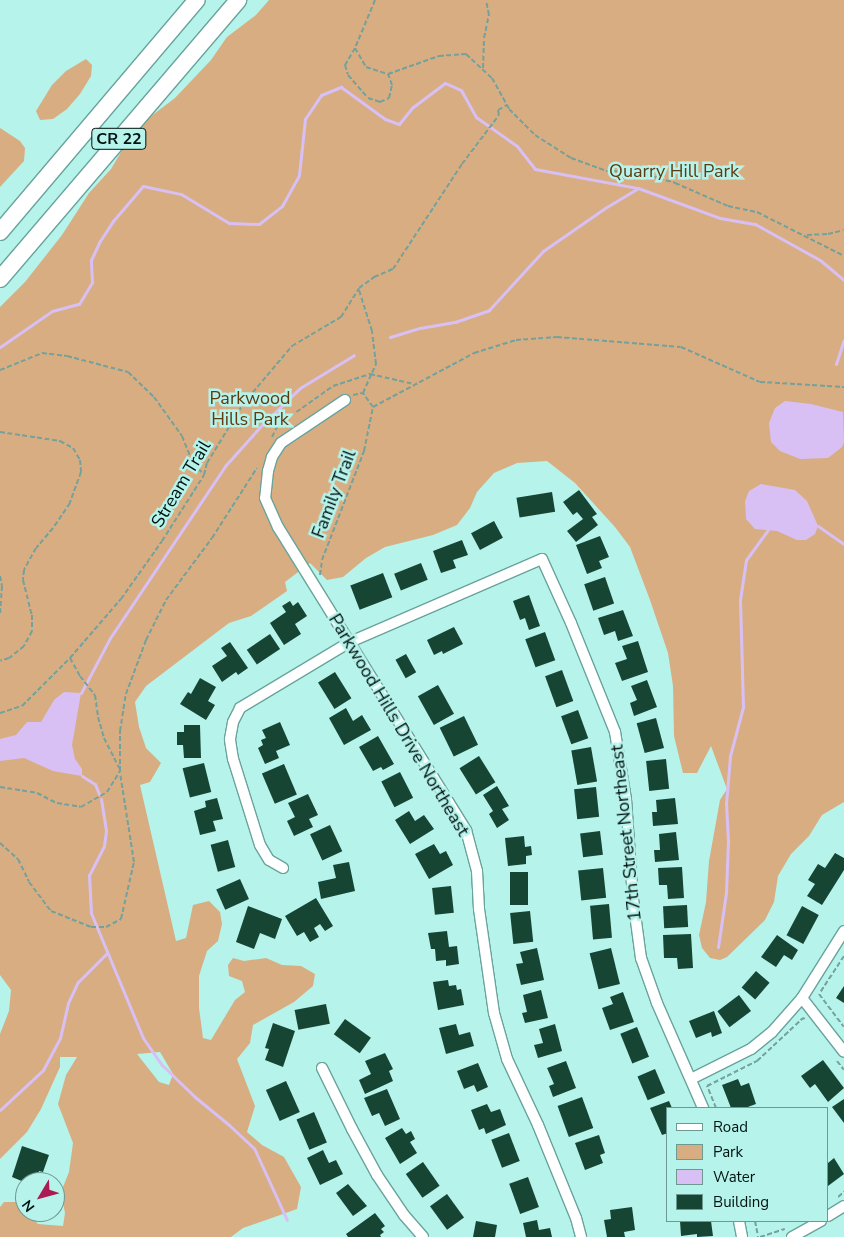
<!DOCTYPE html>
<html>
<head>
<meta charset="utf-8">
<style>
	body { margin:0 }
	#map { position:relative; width:844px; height:1237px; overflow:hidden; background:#b6f3eb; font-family:"Nunito Sans",sans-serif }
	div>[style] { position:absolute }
	.green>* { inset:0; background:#d8ad82 }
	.water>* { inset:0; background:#d8c0f5 }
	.stream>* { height:3px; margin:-1.5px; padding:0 1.5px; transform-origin:1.5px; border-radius:1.5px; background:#d8c0f5 }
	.building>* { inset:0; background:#174534; transform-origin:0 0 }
	.path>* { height:2px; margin-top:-1px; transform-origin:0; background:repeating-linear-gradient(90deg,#74a19b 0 5px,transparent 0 7.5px) }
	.roads { filter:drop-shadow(1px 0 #69a39c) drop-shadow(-1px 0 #69a39c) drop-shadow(0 1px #69a39c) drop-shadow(0 -1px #69a39c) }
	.minor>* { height:10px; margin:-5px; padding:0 5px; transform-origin:5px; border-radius:5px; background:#fff }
	.primary>* { height:16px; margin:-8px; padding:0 8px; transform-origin:8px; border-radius:8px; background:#fff }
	span { translate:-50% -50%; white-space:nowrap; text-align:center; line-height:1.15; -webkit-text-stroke:5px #b6f3eb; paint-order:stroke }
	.shield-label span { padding:1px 4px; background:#b6f3eb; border:1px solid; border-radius:4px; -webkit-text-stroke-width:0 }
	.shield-label { font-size:16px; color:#001210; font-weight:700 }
	.park-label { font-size:18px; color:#5f3a0f }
	.street-label { font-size:18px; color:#001210 }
	.legend { position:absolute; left:666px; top:1107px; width:162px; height:115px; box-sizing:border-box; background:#b6f3eb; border:1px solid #6d9993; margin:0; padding:6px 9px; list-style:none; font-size:15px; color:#001210 }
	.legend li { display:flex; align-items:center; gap:10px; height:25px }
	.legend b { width:25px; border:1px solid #6d9993 }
	.north { position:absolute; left:15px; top:1172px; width:50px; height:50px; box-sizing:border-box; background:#b6f3eb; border:1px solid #6d9993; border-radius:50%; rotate:233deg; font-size:14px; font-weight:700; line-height:20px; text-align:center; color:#001210 }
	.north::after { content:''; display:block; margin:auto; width:18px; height:22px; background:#ac1b51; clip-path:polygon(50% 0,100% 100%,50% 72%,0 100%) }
</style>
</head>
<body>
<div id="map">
	<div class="green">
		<div style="clip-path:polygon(evenodd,269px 0,844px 0,844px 802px,822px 815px,809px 836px,791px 854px,778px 876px,774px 902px,765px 920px,727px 957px,720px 960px,710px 958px,702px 948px,699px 935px,706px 902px,709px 861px,720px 800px,727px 789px,711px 746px,697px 773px,683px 773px,674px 736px,673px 686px,668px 653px,650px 600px,630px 547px,615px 527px,575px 483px,547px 461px,517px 463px,494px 473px,477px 492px,470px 508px,457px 525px,433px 535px,385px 547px,366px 558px,343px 577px,327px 580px,310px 563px,285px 582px,287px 591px,251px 616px,229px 623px,146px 686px,135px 702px,139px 727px,146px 748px,161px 763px,150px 782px,140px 785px,176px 941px,186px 938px,193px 905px,209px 901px,220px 912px,222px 924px,218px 941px,207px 951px,199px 976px,199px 1008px,203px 1038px,211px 1040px,235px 1000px,245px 992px,242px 981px,229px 976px,228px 965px,233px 958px,244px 961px,266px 958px,282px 965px,301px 966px,315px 974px,313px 986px,294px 1002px,253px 1025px,250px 1043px,237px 1059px,255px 1106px,247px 1132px,262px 1145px,284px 1157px,301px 1187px,297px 1209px,243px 1228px,231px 1237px,0 1237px,0 1207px,4px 1202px,19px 1202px,38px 1224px,63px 1226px,65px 1213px,61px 1192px,69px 1172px,73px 1143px,58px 1104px,66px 1075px,77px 1057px,60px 1057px,60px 1067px,41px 1109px,27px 1132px,0 1159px,0 1034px,9px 1011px,11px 990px,0 975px,0 307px,25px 282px,62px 235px,89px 193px,111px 169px,127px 142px,150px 117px,175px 98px,211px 60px,227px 37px,256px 15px,269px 0,160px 1052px,173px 1074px,169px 1085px,159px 1082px,137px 1054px,160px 1052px)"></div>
		<div style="clip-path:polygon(86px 59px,92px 65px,91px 76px,80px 94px,67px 109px,53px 119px,40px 120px,36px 111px,52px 85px,66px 71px)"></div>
		<div style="clip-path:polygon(0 128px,20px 141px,25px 148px,24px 161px,0 187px)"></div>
	</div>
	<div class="water">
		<div style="clip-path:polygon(785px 401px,811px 404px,843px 412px,844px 442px,842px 447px,828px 458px,800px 459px,780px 451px,771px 442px,769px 423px,775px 408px)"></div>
		<div style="clip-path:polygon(761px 484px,795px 490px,807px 501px,818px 526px,815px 534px,806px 540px,797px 540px,777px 531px,755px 529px,746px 519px,745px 501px,749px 491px)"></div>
		<div style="clip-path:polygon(64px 692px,81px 693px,72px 745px,75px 759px,82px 769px,82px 776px,53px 771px,24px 758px,0 761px,0 739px,16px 735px,27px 722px,41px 722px,54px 700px)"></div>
	</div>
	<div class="stream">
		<div style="left:390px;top:337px;width:31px;rotate:-17deg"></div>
		<div style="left:420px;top:328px;width:36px;rotate:-10deg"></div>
		<div style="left:455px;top:322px;width:36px;rotate:-19deg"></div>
		<div style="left:489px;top:310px;width:80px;rotate:-47.5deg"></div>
		<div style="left:543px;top:251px;width:75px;rotate:-34.7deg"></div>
		<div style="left:605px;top:208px;width:37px;rotate:-31deg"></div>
		<div style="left:0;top:347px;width:63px;rotate:-34.7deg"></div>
		<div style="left:52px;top:311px;width:28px;rotate:-15deg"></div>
		<div style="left:79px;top:304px;width:26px;rotate:-59deg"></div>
		<div style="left:92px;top:282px;width:22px;rotate:-93deg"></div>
		<div style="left:91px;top:260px;width:21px;rotate:-65deg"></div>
		<div style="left:100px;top:241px;width:24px;rotate:-57deg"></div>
		<div style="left:113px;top:221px;width:46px;rotate:-49.4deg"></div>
		<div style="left:143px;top:186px;width:39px;rotate:12deg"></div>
		<div style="left:181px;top:194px;width:56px;rotate:31.1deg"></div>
		<div style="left:229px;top:223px;width:30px;rotate:2deg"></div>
		<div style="left:259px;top:224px;width:29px;rotate:-38deg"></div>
		<div style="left:282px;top:206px;width:35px;rotate:-61deg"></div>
		<div style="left:299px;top:175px;width:56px;rotate:-83.9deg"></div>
		<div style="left:305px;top:119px;width:29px;rotate:-56deg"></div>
		<div style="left:321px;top:95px;width:22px;rotate:-22deg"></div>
		<div style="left:341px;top:87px;width:54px;rotate:36deg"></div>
		<div style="left:385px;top:119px;width:15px;rotate:20deg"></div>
		<div style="left:399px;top:124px;width:22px;rotate:-51deg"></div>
		<div style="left:413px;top:107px;width:40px;rotate:-37deg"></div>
		<div style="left:445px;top:83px;width:17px;rotate:24deg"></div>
		<div style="left:461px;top:90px;width:31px;rotate:61deg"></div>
		<div style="left:476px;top:117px;width:50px;rotate:35.3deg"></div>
		<div style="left:517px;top:146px;width:29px;rotate:52deg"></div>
		<div style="left:535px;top:169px;width:105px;rotate:10.5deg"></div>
		<div style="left:638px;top:188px;width:87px;rotate:20.1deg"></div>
		<div style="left:720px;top:218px;width:36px;rotate:10deg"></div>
		<div style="left:755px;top:224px;width:74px;rotate:29deg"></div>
		<div style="left:820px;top:260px;width:31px;rotate:40deg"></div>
		<div style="left:836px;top:364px;width:25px;rotate:-72deg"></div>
		<div style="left:818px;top:526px;width:32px;rotate:35deg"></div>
		<div style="left:81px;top:693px;width:62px;rotate:-62.2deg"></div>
		<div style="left:110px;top:638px;width:207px;rotate:-56.2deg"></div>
		<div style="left:225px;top:466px;width:51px;rotate:-48.2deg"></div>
		<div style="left:259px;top:428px;width:57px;rotate:-44.3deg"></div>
		<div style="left:300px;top:388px;width:63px;rotate:-31.4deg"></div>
		<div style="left:82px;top:776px;width:15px;rotate:32deg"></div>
		<div style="left:95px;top:784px;width:11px;rotate:68deg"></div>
		<div style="left:101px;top:799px;width:32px;rotate:81deg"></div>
		<div style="left:106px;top:831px;width:15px;rotate:98deg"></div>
		<div style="left:104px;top:846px;width:33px;rotate:117deg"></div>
		<div style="left:89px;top:875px;width:38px;rotate:87deg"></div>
		<div style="left:91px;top:913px;width:135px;rotate:67.4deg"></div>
		<div style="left:143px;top:1038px;width:33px;rotate:55deg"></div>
		<div style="left:162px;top:1065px;width:46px;rotate:44.1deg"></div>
		<div style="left:195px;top:1097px;width:43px;rotate:39.3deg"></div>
		<div style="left:228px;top:1124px;width:35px;rotate:43deg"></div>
		<div style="left:254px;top:1148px;width:79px;rotate:65.4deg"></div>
		<div style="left:718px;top:947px;width:55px;rotate:-81.6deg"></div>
		<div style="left:726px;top:893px;width:52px;rotate:-87.8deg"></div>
		<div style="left:728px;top:841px;width:37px;rotate:-93deg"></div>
		<div style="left:726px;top:804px;width:48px;rotate:-85.2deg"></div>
		<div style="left:730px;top:756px;width:51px;rotate:-75.1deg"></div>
		<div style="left:743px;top:707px;width:107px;rotate:-91.6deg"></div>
		<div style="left:740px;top:600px;width:40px;rotate:-81.5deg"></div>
		<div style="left:746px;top:560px;width:37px;rotate:-54deg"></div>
		<div style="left:0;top:1110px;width:59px;rotate:-42.9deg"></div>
		<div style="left:43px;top:1070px;width:36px;rotate:-62deg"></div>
		<div style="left:60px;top:1038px;width:36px;rotate:-77deg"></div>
		<div style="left:68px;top:1003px;width:23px;rotate:-65deg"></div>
		<div style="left:78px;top:982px;width:41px;rotate:-45deg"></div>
	</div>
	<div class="building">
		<div style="clip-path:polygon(579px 490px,597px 514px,592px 517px,598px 525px,576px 542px,567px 531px,583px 519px,577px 512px,573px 515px,563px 502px)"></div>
		<div style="left:552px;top:492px;width:20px;height:36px;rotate:81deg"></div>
		<div style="left:494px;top:521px;width:19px;height:26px;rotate:62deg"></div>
		<div style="clip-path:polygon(600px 536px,609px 557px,599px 561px,602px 568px,587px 574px,576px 545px)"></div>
		<div style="clip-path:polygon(462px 540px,468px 555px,453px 560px,456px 568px,441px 573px,433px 551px)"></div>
		<div style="left:421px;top:563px;width:18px;height:29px;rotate:68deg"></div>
		<div style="left:383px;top:573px;width:26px;height:35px;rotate:69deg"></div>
		<div style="left:605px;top:577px;width:28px;height:22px;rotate:71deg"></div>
		<div style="clip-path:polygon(529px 595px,540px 626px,529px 630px,525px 618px,520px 620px,513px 601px)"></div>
		<div style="clip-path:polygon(290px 601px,293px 606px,298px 602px,307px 616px,295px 624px,301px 634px,284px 645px,270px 623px,286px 612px,282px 606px)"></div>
		<div style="clip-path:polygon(623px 610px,633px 636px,618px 641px,615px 631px,604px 635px,598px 618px)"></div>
		<div style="clip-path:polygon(454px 627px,463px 644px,443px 654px,442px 651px,434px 655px,427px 640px)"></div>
		<div style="left:545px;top:632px;width:30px;height:21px;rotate:70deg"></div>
		<div style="left:270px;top:634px;width:18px;height:28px;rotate:56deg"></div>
		<div style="clip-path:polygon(638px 641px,648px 672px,622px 681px,615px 663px,627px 659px,622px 646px)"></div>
		<div style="clip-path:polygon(230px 642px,248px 668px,238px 675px,236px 672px,222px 682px,212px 666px,227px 656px,221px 648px)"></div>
		<div style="left:406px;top:654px;width:21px;height:12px;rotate:61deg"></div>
		<div style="left:562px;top:670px;width:33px;height:18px;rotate:70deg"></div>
		<div style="left:335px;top:672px;width:31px;height:20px;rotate:58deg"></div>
		<div style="clip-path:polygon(200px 678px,216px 687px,208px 701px,215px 705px,206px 720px,180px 704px,188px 692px,191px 694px)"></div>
		<div style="clip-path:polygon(647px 680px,657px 707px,634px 716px,630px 703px,637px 700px,631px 686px)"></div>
		<div style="left:438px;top:685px;width:33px;height:23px;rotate:61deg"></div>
		<div style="clip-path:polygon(346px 708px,353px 721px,362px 715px,371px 730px,344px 745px,329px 718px)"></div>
		<div style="left:578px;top:710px;width:30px;height:18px;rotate:70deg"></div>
		<div style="left:464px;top:716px;width:32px;height:27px;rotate:64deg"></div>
		<div style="left:656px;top:718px;width:31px;height:20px;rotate:75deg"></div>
		<div style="clip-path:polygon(280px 722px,290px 745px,276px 751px,279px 758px,265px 764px,258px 748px,263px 745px,261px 740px,266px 738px,262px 730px)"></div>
		<div style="clip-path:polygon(184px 725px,200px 725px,201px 758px,184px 758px,183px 745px,177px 745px,177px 732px,184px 732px)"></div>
		<div style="clip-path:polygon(378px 736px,394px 764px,383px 770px,381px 767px,373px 771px,359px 747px)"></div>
		<div style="left:591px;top:747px;width:35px;height:20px;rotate:80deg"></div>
		<div style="left:479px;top:756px;width:31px;height:23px;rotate:58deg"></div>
		<div style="left:666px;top:759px;width:30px;height:20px;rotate:84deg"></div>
		<div style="left:204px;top:763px;width:30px;height:22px;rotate:76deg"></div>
		<div style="left:284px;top:764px;width:33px;height:24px;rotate:67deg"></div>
		<div style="left:400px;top:772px;width:29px;height:21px;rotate:63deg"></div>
		<div style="clip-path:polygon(497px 786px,509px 806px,502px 809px,509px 820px,497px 828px,489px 814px,493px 811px,483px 795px)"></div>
		<div style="left:596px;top:787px;width:30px;height:22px;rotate:84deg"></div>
		<div style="clip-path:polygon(308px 794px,318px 815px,309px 819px,313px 827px,294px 836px,287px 821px,295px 817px,288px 803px)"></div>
		<div style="clip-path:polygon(217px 798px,223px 819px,213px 821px,216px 831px,200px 835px,194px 811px,206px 807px,205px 801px)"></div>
		<div style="clip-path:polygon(675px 798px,678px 824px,653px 826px,652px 812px,657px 812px,656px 800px)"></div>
		<div style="clip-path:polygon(409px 811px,415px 821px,424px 815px,434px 829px,410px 844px,395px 820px)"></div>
		<div style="left:330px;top:825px;width:29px;height:22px;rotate:65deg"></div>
		<div style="left:600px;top:831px;width:24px;height:20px;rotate:83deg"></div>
		<div style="clip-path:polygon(676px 832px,679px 860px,655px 862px,654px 850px,660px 850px,659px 834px)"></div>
		<div style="clip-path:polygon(524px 836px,525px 847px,531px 846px,532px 855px,526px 856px,526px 864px,508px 866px,505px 838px)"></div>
		<div style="left:228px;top:840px;width:28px;height:18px;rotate:75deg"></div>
		<div style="clip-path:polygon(434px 844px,440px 854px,446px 851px,453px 865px,429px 879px,415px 854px)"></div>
		<div style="clip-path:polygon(835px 853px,844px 858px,844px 870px,822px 905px,807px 896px,815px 884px,808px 880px,818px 864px,825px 868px)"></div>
		<div style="clip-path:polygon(349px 862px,355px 891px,321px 899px,318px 882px,336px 878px,333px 865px)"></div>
		<div style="clip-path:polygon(682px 867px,684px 898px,668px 899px,667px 885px,659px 885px,658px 868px)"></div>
		<div style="left:603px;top:868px;width:30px;height:25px;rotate:84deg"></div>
		<div style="left:510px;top:872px;width:18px;height:33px"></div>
		<div style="left:240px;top:879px;width:22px;height:26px;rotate:66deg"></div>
		<div style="left:451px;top:886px;width:27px;height:19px;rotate:84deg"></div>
		<div style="clip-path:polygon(316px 898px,333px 926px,325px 931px,320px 924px,314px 928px,319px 937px,310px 942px,304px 932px,297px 936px,285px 916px)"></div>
		<div style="left:609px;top:904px;width:34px;height:19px;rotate:85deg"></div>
		<div style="left:687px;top:905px;width:22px;height:24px;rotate:87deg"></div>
		<div style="clip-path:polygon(248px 906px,282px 919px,275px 939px,260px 933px,254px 949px,236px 942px)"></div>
		<div style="left:802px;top:906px;width:19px;height:33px;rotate:28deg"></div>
		<div style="left:530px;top:911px;width:31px;height:20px;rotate:84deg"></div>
		<div style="clip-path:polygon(447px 931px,449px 947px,457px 946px,459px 964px,446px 966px,446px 960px,436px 961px,435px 949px,431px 949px,428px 933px)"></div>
		<div style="clip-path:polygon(691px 934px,693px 968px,678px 969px,677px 958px,664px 958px,663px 935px)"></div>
		<div style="clip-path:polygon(777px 935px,798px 950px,792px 960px,784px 955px,776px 967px,761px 957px)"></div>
		<div style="clip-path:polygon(537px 948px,544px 980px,521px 985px,516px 964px,523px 963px,520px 952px)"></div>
		<div style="left:611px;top:948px;width:37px;height:22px;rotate:76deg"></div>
		<div style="left:756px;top:971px;width:18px;height:22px;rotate:41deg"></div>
		<div style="clip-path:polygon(448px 980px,449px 986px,456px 985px,457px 990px,461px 989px,464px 1005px,438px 1010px,433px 982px)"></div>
		<div style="clip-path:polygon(844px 986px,844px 1003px,836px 998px)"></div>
		<div style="clip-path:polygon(541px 990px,548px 1018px,525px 1023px,522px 1013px,527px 1012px,523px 995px)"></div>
		<div style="clip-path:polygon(623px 992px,634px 1022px,610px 1030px,602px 1008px,613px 1004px,610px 997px)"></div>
		<div style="left:739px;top:995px;width:20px;height:27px;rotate:53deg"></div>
		<div style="left:326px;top:1004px;width:20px;height:32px;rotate:79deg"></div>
		<div style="clip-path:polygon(714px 1011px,722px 1033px,712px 1037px,711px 1032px,696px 1038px,689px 1021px)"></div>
		<div style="left:345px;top:1019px;width:32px;height:19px;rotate:36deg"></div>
		<div style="clip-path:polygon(273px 1023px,295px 1031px,283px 1067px,265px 1060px,269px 1049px,265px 1048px)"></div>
		<div style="clip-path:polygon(456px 1024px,459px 1035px,470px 1032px,474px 1046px,446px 1054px,439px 1028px)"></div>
		<div style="clip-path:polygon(555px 1024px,562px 1051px,538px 1058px,534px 1045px,543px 1043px,539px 1029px)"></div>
		<div style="left:637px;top:1027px;width:32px;height:18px;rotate:68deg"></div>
		<div style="clip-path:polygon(385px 1053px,393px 1069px,389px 1071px,393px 1081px,365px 1094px,359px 1080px,371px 1074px,365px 1061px)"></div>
		<div style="clip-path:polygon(823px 1060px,844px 1088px,828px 1102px,815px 1084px,810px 1088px,801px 1076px)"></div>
		<div style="clip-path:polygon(566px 1061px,576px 1088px,553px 1097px,549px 1086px,554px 1084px,547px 1068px)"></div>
		<div style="clip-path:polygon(478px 1063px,488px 1087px,477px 1092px,474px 1085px,464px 1089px,457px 1071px)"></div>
		<div style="left:655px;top:1069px;width:26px;height:19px;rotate:67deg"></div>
		<div style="clip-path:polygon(738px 1079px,741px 1086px,749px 1083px,756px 1104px,745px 1108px,731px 1108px,722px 1085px)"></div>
		<div style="left:286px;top:1081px;width:34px;height:22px;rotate:66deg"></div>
		<div style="clip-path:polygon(387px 1089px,400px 1119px,385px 1126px,379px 1113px,372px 1116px,364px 1098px)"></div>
		<div style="left:582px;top:1097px;width:33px;height:26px;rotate:70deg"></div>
		<div style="clip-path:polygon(844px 1099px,844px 1123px,832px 1107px)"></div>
		<div style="clip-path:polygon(669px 1101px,672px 1108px,668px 1108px,668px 1133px,662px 1135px,650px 1108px)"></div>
		<div style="clip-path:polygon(487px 1104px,491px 1112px,500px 1109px,506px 1125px,486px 1134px,484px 1128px,479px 1130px,471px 1110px)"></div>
		<div style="left:314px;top:1112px;width:33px;height:19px;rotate:67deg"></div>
		<div style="clip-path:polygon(402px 1128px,406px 1134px,411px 1131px,415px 1139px,410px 1142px,417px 1153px,400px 1164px,385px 1138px)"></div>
		<div style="left:509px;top:1133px;width:30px;height:19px;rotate:69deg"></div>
		<div style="clip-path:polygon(599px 1135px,605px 1153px,600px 1155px,603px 1163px,585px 1170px,575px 1143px)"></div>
		<div style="clip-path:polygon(22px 1146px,49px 1155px,43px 1172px,39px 1171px,36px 1182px,24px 1182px,12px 1177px)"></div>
		<div style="clip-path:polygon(323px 1150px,329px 1163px,336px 1160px,343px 1174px,320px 1185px,307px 1158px)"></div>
		<div style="clip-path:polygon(834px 1158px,844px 1174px,828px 1186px,828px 1163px)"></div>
		<div style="left:423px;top:1162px;width:29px;height:21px;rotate:55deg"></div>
		<div style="left:528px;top:1177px;width:32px;height:20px;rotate:70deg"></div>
		<div style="clip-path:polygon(348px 1184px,367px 1206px,353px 1216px,336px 1193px)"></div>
		<div style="left:447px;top:1194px;width:29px;height:21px;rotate:54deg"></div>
		<div style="clip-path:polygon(632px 1207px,635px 1230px,624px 1232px,625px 1237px,607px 1237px,604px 1220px,611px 1219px,610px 1210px)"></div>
		<div style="clip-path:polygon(375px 1213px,385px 1226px,381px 1229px,384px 1232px,380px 1235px,381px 1237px,348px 1237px,346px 1234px)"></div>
		<div style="clip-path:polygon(537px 1220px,539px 1230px,550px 1228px,552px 1237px,526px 1237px,523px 1223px)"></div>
		<div style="clip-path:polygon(476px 1221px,497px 1225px,495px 1237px,473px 1237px)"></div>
		<div style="clip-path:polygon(680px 1221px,711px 1221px,713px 1236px,697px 1237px,697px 1234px,681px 1236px)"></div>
	</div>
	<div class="path">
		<div style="left:375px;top:0;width:52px;rotate:112.6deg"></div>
		<div style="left:355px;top:48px;width:20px;rotate:120deg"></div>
		<div style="left:345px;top:65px;width:10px;rotate:73deg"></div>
		<div style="left:348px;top:75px;width:30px;rotate:49deg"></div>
		<div style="left:368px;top:98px;width:13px;rotate:18deg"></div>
		<div style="left:380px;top:102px;width:10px;rotate:-24deg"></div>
		<div style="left:389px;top:98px;width:13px;rotate:-77deg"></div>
		<div style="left:392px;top:85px;width:12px;rotate:-110deg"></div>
		<div style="left:355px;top:48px;width:22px;rotate:60deg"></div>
		<div style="left:366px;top:67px;width:23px;rotate:18deg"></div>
		<div style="left:388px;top:74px;width:54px;rotate:-19.4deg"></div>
		<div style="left:439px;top:56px;width:27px;rotate:-4deg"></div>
		<div style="left:466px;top:54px;width:35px;rotate:43deg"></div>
		<div style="left:492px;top:78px;width:35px;rotate:61deg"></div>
		<div style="left:509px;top:109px;width:37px;rotate:45deg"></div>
		<div style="left:535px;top:135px;width:43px;rotate:32.6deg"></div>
		<div style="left:571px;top:158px;width:37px;rotate:20deg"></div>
		<div style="left:606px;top:171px;width:31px;rotate:2deg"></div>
		<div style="left:637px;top:172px;width:40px;rotate:16deg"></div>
		<div style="left:675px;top:183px;width:58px;rotate:23.5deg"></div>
		<div style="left:728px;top:206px;width:30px;rotate:12deg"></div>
		<div style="left:757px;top:212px;width:97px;rotate:26.8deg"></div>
		<div style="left:483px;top:68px;width:30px;rotate:-88deg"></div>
		<div style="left:484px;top:38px;width:24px;rotate:-78deg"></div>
		<div style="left:489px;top:15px;width:15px;rotate:-101deg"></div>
		<div style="left:807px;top:235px;width:21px;rotate:-3deg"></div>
		<div style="left:828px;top:234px;width:16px;rotate:-14deg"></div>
		<div style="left:0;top:370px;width:45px;rotate:-22deg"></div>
		<div style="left:42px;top:353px;width:25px;rotate:7deg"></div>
		<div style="left:67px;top:356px;width:63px;rotate:14.7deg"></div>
		<div style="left:128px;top:372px;width:36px;rotate:44deg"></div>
		<div style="left:154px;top:397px;width:48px;rotate:54.3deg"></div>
		<div style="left:182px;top:436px;width:29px;rotate:68deg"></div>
		<div style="left:193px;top:463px;width:16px;rotate:47deg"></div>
		<div style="left:353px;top:395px;width:10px;rotate:-11deg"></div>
		<div style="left:373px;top:407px;width:115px;rotate:-28.1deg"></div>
		<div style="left:474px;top:353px;width:44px;rotate:-17.2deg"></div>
		<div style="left:516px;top:340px;width:41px;rotate:-4.2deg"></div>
		<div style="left:557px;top:337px;width:124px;rotate:4.6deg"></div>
		<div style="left:681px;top:347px;width:86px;rotate:23.9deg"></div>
		<div style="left:760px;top:382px;width:84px;rotate:3.4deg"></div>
		<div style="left:0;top:432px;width:61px;rotate:8.5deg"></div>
		<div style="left:60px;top:441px;width:15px;rotate:28deg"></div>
		<div style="left:73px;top:448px;width:14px;rotate:60deg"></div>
		<div style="left:80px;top:460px;width:12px;rotate:85deg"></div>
		<div style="left:81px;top:472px;width:33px;rotate:110deg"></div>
		<div style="left:70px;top:503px;width:30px;rotate:124deg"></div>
		<div style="left:53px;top:528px;width:26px;rotate:130deg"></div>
		<div style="left:36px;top:548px;width:25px;rotate:119deg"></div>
		<div style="left:24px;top:570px;width:10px;rotate:96deg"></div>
		<div style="left:23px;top:580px;width:36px;rotate:76deg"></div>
		<div style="left:32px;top:615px;width:16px;rotate:90deg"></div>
		<div style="left:32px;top:631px;width:17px;rotate:118deg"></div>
		<div style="left:24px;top:646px;width:19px;rotate:141deg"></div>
		<div style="left:9px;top:658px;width:9px;rotate:162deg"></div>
		<div style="left:272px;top:437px;width:13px;rotate:-63deg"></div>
		<div style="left:278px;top:425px;width:67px;rotate:-35.3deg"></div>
		<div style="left:333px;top:386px;width:39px;rotate:-18deg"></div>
		<div style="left:370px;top:374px;width:45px;rotate:12.8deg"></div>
		<div style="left:320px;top:575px;width:15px;rotate:-82deg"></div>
		<div style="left:322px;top:560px;width:117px;rotate:-68.9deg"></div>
		<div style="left:364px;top:451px;width:45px;rotate:-78.4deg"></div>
		<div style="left:373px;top:407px;width:17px;rotate:-126deg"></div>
		<div style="left:363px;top:393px;width:32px;rotate:-66deg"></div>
		<div style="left:376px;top:364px;width:33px;rotate:-97deg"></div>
		<div style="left:372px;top:331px;width:43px;rotate:-107.6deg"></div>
		<div style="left:0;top:576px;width:10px;rotate:79deg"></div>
		<div style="left:2px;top:586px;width:29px;rotate:94deg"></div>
		<div style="left:70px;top:658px;width:78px;rotate:-49.2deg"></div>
		<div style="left:121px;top:599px;width:71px;rotate:-54.7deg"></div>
		<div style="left:162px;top:541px;width:78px;rotate:-57.5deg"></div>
		<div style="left:204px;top:475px;width:12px;rotate:-76deg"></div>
		<div style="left:207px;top:463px;width:69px;rotate:-58.6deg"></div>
		<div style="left:243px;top:404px;width:76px;rotate:-49.8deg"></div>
		<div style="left:292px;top:346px;width:57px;rotate:-30.6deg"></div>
		<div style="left:341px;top:317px;width:34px;rotate:-58deg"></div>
		<div style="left:359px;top:288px;width:19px;rotate:-36deg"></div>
		<div style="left:374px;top:277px;width:21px;rotate:-23deg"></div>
		<div style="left:393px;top:269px;width:126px;rotate:-56.7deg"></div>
		<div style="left:462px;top:164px;width:61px;rotate:-52.9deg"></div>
		<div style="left:499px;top:115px;width:5px;rotate:-101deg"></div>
		<div style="left:498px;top:110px;width:10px;rotate:-29deg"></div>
		<div style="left:0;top:713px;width:23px;rotate:-18deg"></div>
		<div style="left:22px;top:706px;width:68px;rotate:-45deg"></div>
		<div style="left:70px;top:658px;width:21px;rotate:61deg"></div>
		<div style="left:80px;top:676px;width:24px;rotate:52deg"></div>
		<div style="left:95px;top:695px;width:22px;rotate:82deg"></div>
		<div style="left:98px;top:717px;width:22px;rotate:74deg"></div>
		<div style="left:104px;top:738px;width:34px;rotate:63deg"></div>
		<div style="left:0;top:787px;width:37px;rotate:9deg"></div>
		<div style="left:37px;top:793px;width:22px;rotate:27deg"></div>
		<div style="left:57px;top:803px;width:24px;rotate:9deg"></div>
		<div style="left:81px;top:807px;width:30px;rotate:-30deg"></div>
		<div style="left:107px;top:792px;width:25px;rotate:-58deg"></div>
		<div style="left:120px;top:771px;width:40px;rotate:-90deg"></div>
		<div style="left:120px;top:731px;width:37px;rotate:-81deg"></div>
		<div style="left:126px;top:694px;width:58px;rotate:-69.7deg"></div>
		<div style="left:146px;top:640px;width:45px;rotate:-63.4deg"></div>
		<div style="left:166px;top:600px;width:77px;rotate:-53.4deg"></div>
		<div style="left:212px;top:538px;width:83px;rotate:-57.3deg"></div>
		<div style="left:0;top:843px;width:24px;rotate:42deg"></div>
		<div style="left:18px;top:859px;width:25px;rotate:64deg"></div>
		<div style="left:29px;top:882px;width:36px;rotate:53deg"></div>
		<div style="left:51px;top:911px;width:43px;rotate:21.8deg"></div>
		<div style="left:91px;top:927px;width:15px"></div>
		<div style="left:106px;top:927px;width:17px;rotate:-28deg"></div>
		<div style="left:121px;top:919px;width:58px;rotate:-77.2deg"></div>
		<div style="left:134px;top:862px;width:90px;rotate:-98.9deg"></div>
		<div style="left:844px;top:956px;width:45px;rotate:123.3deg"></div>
		<div style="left:819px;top:994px;width:41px;rotate:52.9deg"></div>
		<div style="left:837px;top:1061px;width:11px;rotate:52deg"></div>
		<div style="left:716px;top:1108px;width:24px;rotate:-112deg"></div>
		<div style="left:707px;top:1086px;width:56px;rotate:-26.6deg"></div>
		<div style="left:757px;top:1061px;width:63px;rotate:-43.1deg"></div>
		<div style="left:803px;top:1018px;width:2px;rotate:27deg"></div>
		<div style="left:838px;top:1197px;width:8px;rotate:-40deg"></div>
		<div style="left:755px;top:1221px;width:16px;rotate:79deg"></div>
		<div style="left:760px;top:1237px;width:26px;rotate:-18deg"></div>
	</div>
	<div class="roads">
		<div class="minor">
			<div style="left:345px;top:400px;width:77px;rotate:146.1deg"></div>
			<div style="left:281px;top:443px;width:17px;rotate:123deg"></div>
			<div style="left:272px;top:457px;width:15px;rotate:106deg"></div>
			<div style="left:268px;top:471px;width:27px;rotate:96deg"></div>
			<div style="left:265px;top:498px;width:32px;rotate:66deg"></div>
			<div style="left:278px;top:527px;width:357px;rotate:58.2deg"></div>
			<div style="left:466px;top:830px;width:42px;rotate:75deg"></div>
			<div style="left:477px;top:871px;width:38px;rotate:87deg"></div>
			<div style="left:479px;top:909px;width:105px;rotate:81.8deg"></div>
			<div style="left:494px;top:1013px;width:48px;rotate:74.2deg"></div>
			<div style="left:507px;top:1059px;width:73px;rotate:64.8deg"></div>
			<div style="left:538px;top:1125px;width:100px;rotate:67.8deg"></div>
			<div style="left:576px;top:1218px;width:20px;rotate:75deg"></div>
			<div style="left:283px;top:868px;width:16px;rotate:-150deg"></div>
			<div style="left:269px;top:860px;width:17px;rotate:-121deg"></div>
			<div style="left:260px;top:845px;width:90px;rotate:-107.4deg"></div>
			<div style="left:233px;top:759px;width:20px;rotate:-99deg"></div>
			<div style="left:230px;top:739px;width:17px;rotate:-80deg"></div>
			<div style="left:233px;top:722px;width:16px;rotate:-63deg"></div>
			<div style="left:240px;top:708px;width:128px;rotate:-31deg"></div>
			<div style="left:350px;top:642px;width:209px;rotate:-23.4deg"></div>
			<div style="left:542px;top:559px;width:70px;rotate:65.6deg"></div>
			<div style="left:571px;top:623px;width:118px;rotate:68deg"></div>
			<div style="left:615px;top:732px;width:68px;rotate:80.7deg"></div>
			<div style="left:626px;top:799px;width:100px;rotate:86deg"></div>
			<div style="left:633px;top:899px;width:60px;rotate:82.3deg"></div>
			<div style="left:641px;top:958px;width:48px;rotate:70.4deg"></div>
			<div style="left:657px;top:1003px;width:115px;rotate:66.3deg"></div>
			<div style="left:802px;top:998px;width:68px;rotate:52.1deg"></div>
			<div style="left:322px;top:1068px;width:68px;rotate:63.8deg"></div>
			<div style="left:352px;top:1129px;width:52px;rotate:61.5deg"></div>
			<div style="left:377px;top:1175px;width:48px;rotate:56deg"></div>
			<div style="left:404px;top:1215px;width:29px;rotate:49deg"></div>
			<div style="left:691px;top:1079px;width:67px;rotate:-26.6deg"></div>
			<div style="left:751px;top:1049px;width:27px;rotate:-39deg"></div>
			<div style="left:772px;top:1032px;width:45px;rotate:-48.6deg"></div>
			<div style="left:802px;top:998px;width:79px;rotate:-57.9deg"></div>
			<div style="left:828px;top:1216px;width:19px;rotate:-32deg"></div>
			<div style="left:739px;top:1221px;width:16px;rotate:79deg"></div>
			<div style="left:792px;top:1237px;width:33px;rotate:-29deg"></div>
		</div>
		<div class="primary">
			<div style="left:0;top:232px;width:304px;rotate:-49.7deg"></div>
			<div style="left:0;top:279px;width:367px;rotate:-49.5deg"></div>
		</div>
	</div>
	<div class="shield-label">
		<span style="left:119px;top:139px">CR 22</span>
	</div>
	<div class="park-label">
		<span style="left:674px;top:171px">Quarry Hill Park</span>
		<span style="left:250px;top:409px">Parkwood<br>Hills Park</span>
	</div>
	<div class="street-label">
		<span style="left:181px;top:484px;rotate:-59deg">Stream Trail</span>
		<span style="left:334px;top:494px;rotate:-69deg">Family Trail</span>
		<span style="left:399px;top:725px;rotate:59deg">Parkwood Hills Drive Northeast</span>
		<span style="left:626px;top:833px;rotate:-96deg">17th Street Northeast</span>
	</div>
	<ul class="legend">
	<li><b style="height:6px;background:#fff"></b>Road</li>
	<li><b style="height:14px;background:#d8ad82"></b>Park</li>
	<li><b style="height:14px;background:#d8c0f5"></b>Water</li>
	<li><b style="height:14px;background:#174534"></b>Building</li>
	</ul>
	<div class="north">N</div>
</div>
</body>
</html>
